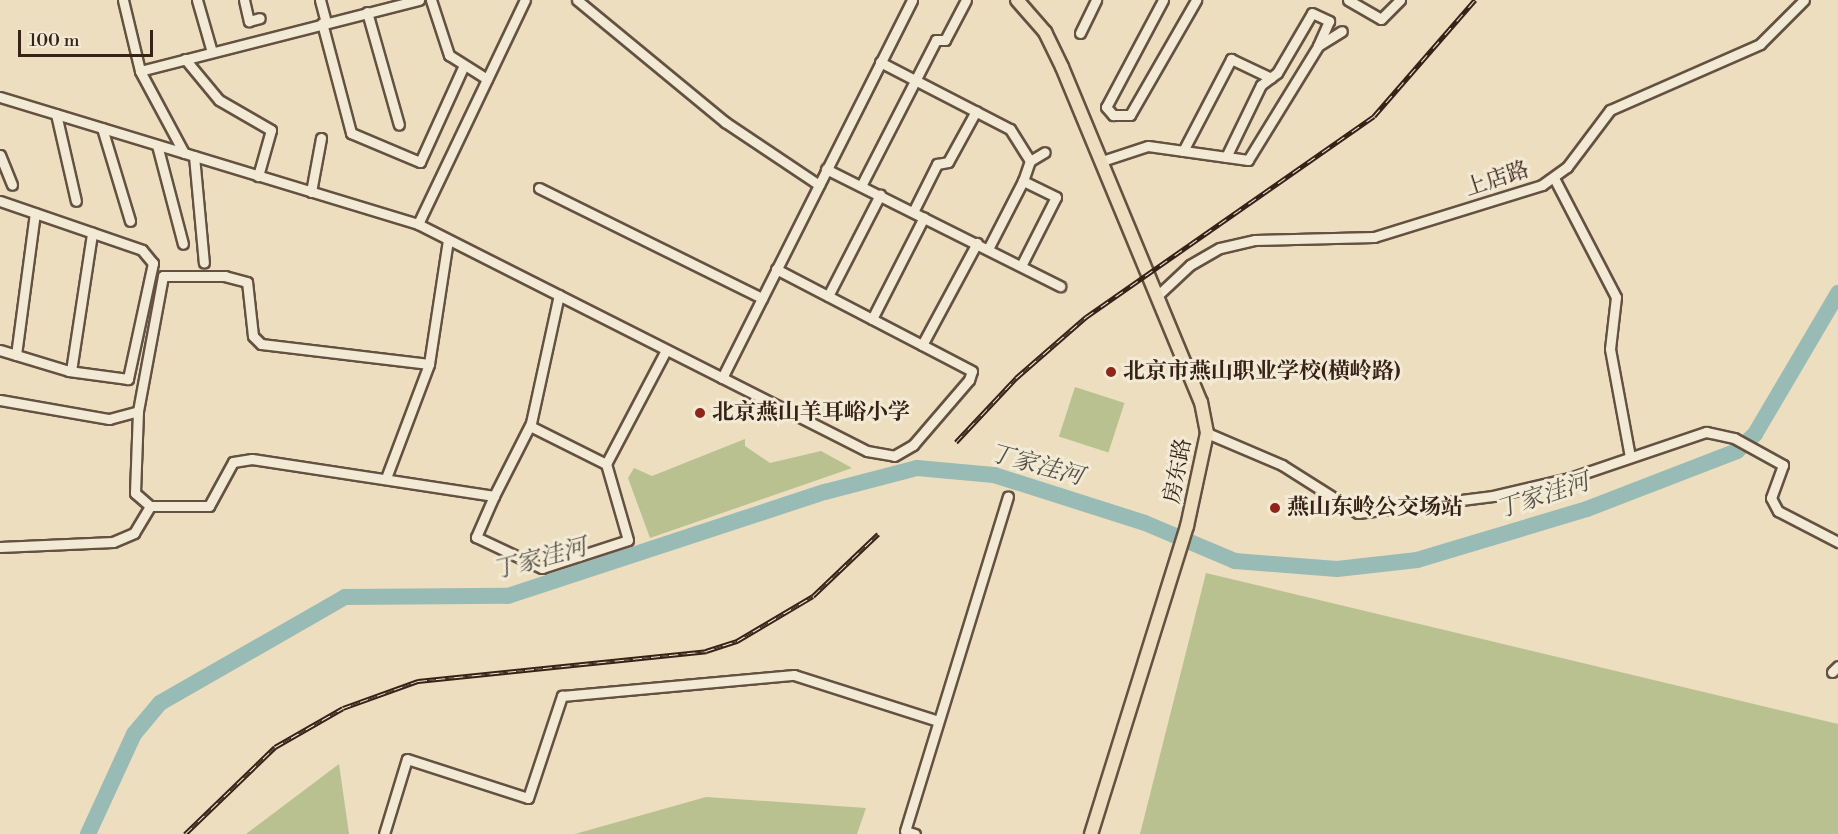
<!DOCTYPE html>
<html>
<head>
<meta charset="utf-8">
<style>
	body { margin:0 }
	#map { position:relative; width:1838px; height:834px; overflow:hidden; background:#ecdebe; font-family:"Libre Bodoni","Noto Serif SC",serif }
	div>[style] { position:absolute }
	.green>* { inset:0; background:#b9c190; transform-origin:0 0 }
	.river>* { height:16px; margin:-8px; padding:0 8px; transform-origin:8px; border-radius:8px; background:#99bbb6 }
	.roads { filter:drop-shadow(2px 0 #645142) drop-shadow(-2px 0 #645142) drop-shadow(0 2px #645142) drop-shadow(0 -2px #645142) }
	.minor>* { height:9px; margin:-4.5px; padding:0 4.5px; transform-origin:4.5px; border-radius:4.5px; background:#f3ead5 }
	.major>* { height:12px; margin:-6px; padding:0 6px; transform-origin:6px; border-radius:6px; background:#ecdebe }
	.rail>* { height:5px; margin-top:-2.5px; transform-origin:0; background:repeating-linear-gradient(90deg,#f3ead5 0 9px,#372218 0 18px); box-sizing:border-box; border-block:2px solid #372218 }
	.dots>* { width:16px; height:16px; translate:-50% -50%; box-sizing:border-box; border:3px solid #f3ead5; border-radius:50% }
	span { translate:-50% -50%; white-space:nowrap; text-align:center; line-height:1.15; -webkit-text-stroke:6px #f3ead5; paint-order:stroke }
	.street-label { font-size:22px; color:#372218 }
	.poi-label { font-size:22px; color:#372218; font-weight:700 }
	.left { translate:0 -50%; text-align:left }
	.water-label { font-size:24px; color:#545047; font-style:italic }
	.scale { position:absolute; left:18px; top:30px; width:135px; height:27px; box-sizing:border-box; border:3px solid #372218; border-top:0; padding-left:8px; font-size:18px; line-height:21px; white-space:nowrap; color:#372218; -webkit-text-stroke:4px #f3ead5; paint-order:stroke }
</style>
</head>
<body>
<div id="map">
	<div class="green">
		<div style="left:1075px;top:387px;width:52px;height:52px;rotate:18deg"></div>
		<div style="clip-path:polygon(745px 439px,745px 446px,770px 463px,821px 451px,852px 468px,650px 538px,628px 478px,634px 468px,652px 476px)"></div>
		<div style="clip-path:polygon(1206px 573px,1838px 724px,1838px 834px,1140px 834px)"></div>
		<div style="clip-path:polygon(339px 764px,349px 834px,246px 834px)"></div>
		<div style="clip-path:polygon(706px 797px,866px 808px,857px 834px,575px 834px)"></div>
	</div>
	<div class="river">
		<div style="left:88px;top:834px;width:110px;rotate:-65.3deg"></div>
		<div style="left:134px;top:734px;width:40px;rotate:-50deg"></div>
		<div style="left:160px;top:703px;width:213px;rotate:-29.8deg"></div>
		<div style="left:345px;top:597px;width:163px;rotate:-0.4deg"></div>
		<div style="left:508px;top:596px;width:334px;rotate:-18.2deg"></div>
		<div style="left:825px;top:492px;width:95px;rotate:-14.6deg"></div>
		<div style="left:917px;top:468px;width:77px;rotate:5.2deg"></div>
		<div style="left:994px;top:475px;width:158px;rotate:17.6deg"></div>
		<div style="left:1145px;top:523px;width:98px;rotate:22.9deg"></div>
		<div style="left:1235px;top:561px;width:102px;rotate:4.5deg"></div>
		<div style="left:1337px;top:569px;width:81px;rotate:-6.4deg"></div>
		<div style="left:1417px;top:560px;width:177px;rotate:-16.7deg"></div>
		<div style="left:1587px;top:509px;width:161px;rotate:-21.1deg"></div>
		<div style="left:1737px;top:451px;width:25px;rotate:-43deg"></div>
		<div style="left:1755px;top:434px;width:164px;rotate:-59.5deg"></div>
	</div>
	<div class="roads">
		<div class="minor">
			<div style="left:123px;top:0;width:73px;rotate:76.5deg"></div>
			<div style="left:140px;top:71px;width:93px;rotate:61.8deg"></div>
			<div style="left:197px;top:0;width:54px;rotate:73.9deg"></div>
			<div style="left:244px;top:0;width:22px;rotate:77deg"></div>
			<div style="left:249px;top:21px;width:11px;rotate:-15deg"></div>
			<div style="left:320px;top:0;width:23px;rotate:75deg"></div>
			<div style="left:431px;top:0;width:58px;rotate:71.9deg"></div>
			<div style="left:449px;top:55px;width:45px;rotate:32.3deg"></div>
			<div style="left:577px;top:0;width:192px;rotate:39.5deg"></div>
			<div style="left:725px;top:122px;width:113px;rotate:33.8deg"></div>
			<div style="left:1163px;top:0;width:121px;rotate:118deg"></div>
			<div style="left:1106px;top:107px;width:11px;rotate:49deg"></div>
			<div style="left:1113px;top:115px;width:17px"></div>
			<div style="left:1130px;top:115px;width:133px;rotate:-60.1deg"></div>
			<div style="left:1348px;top:0;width:38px;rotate:30deg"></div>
			<div style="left:1381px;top:19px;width:27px;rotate:-45deg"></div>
			<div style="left:367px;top:12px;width:117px;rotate:74.2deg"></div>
			<div style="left:322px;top:23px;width:114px;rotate:75.2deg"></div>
			<div style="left:351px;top:133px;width:75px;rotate:22.8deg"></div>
			<div style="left:420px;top:162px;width:104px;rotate:-65.6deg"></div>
			<div style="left:1080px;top:33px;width:37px;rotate:-64deg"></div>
			<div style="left:185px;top:59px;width:53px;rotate:50.3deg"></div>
			<div style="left:219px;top:100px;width:60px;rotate:30deg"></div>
			<div style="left:271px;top:130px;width:48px;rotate:105.8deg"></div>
			<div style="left:880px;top:62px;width:146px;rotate:27.3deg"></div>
			<div style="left:1010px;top:129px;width:38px;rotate:58deg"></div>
			<div style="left:1030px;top:161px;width:17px;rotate:-31deg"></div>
			<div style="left:140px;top:71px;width:288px;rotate:-14.3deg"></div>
			<div style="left:0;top:97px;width:437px;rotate:16.9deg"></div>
			<div style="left:418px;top:224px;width:503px;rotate:26.82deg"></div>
			<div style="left:867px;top:451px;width:27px;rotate:10deg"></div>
			<div style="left:894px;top:456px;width:22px;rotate:-30deg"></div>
			<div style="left:913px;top:445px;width:86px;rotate:-49.3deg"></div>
			<div style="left:969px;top:380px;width:9px;rotate:-72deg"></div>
			<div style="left:972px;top:371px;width:221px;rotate:-152.5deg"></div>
			<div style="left:56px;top:114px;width:89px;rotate:77.1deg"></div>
			<div style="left:102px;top:128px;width:97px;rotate:73.2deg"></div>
			<div style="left:157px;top:145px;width:102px;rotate:75.3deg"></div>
			<div style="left:1183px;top:151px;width:104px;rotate:-62.4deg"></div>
			<div style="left:1231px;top:59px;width:44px;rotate:25.4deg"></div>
			<div style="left:0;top:155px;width:32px;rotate:68deg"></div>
			<div style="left:194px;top:156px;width:107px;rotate:84.7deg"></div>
			<div style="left:1226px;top:157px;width:80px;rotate:-64.1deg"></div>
			<div style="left:1261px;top:85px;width:20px;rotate:-37deg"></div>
			<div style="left:1277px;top:73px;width:69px;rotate:-59.7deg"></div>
			<div style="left:1312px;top:13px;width:19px;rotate:25deg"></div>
			<div style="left:1329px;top:21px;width:27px;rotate:114deg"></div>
			<div style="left:1102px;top:161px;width:48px;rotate:-18.1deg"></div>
			<div style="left:1148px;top:146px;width:101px;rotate:8deg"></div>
			<div style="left:1248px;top:160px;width:134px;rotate:-58.4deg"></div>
			<div style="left:1318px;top:46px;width:28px;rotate:-32deg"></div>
			<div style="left:826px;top:169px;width:262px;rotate:26.6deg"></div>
			<div style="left:1554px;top:178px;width:134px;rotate:62.5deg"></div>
			<div style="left:1616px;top:297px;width:52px;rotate:96.6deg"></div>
			<div style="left:1610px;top:349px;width:110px;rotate:79.5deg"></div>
			<div style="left:861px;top:186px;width:164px;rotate:-62.8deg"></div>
			<div style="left:936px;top:40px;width:9px"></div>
			<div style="left:945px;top:40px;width:45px;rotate:-62.3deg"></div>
			<div style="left:539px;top:188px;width:249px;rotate:26.3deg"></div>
			<div style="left:311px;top:192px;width:55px;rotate:-79.5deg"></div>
			<div style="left:0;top:201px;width:150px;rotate:19deg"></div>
			<div style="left:142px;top:250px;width:17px;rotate:50deg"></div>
			<div style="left:153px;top:263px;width:119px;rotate:102.2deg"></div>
			<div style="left:128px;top:379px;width:60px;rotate:-172.3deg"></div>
			<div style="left:69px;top:371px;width:72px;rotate:-163.1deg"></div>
			<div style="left:913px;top:212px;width:54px;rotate:-63.4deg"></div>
			<div style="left:937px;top:164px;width:11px;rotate:-10deg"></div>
			<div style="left:948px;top:162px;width:58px;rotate:-61.2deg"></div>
			<div style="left:418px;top:224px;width:248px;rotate:-64.5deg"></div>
			<div style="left:988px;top:249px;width:76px;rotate:-62.8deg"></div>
			<div style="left:1021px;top:266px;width:77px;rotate:-63.1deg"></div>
			<div style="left:1056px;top:197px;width:37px;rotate:-154deg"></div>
			<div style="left:1023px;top:181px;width:21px;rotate:-71deg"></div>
			<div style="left:828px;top:296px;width:114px;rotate:-62.8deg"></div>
			<div style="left:1157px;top:296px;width:45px;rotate:-43.2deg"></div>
			<div style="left:1190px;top:265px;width:34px;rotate:-30deg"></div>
			<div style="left:1220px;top:248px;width:36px;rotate:-13deg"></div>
			<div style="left:1255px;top:240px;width:119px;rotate:-1.4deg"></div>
			<div style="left:1374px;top:237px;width:176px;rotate:-17.2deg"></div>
			<div style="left:1542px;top:185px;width:31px;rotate:-36deg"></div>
			<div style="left:1567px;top:167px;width:71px;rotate:-53deg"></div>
			<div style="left:1610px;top:110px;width:164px;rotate:-23.7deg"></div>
			<div style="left:1760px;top:44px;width:62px;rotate:-45deg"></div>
			<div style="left:872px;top:319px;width:114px;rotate:-63deg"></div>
			<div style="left:922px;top:345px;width:116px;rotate:-61.7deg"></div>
			<div style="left:16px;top:355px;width:143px;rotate:-82.4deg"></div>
			<div style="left:429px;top:364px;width:169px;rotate:-173.2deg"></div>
			<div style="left:261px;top:344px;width:11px;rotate:-135deg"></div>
			<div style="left:253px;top:336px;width:54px;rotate:-96.3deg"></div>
			<div style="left:247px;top:282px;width:23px;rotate:-165deg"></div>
			<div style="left:225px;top:276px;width:62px;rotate:180deg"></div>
			<div style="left:163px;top:276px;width:137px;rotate:100.5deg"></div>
			<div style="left:138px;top:411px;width:82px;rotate:92.1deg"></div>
			<div style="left:135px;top:493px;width:20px;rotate:41deg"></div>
			<div style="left:150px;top:506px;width:59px"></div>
			<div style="left:209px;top:506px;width:50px;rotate:-61.4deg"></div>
			<div style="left:233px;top:462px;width:19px;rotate:-9deg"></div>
			<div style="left:252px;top:459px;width:245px;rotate:8.7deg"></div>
			<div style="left:494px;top:496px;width:82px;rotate:-63.1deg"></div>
			<div style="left:531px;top:423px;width:131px;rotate:-77.7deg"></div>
			<div style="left:71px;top:371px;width:140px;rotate:-81.3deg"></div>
			<div style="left:722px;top:378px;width:423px;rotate:-63.3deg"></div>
			<div style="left:0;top:400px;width:111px;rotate:9.9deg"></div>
			<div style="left:109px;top:419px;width:30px;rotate:-15deg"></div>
			<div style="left:530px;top:426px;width:85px;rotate:26.6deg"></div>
			<div style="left:1207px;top:433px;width:82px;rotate:23.1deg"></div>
			<div style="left:1282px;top:465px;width:90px;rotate:32.3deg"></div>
			<div style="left:1358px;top:513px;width:136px;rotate:-7.2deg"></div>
			<div style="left:1493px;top:496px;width:79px;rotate:-13.2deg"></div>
			<div style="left:1570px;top:478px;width:144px;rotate:-18.7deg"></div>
			<div style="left:1706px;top:432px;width:29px;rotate:12deg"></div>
			<div style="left:1734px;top:438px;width:56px;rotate:28.9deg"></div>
			<div style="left:1783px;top:465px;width:35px;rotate:110deg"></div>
			<div style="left:1771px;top:498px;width:15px;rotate:62deg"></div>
			<div style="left:1778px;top:511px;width:68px;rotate:27.3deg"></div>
			<div style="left:386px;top:478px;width:122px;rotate:-69.3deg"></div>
			<div style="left:429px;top:364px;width:125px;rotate:-81.3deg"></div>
			<div style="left:494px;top:496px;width:45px;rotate:113.7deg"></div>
			<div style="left:476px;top:537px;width:73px;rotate:25.2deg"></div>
			<div style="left:542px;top:568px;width:90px;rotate:-18deg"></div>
			<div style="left:628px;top:540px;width:79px;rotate:-106.1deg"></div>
			<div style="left:606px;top:464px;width:129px;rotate:-62.2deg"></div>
			<div style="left:0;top:547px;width:113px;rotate:-2.5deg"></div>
			<div style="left:113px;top:542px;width:23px;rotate:-23deg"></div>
			<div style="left:134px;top:533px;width:31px;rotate:-59deg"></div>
			<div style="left:1832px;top:672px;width:8px;rotate:-45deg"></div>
			<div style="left:384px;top:834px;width:78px;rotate:-73deg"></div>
			<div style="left:407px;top:759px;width:127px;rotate:17.9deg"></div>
			<div style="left:528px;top:798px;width:108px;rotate:-71.6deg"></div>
			<div style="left:562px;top:696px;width:233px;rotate:-5.2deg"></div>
			<div style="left:794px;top:675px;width:151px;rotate:17.7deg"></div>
			<div style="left:915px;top:834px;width:10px;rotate:-163deg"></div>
			<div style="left:905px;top:831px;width:350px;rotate:-72.9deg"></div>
		</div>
		<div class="major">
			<div style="left:1017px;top:0;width:43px;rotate:48.8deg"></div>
			<div style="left:1045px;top:32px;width:39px;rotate:64deg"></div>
			<div style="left:1062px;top:67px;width:363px;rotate:67.5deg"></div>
			<div style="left:1201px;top:402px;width:32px;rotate:79deg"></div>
			<div style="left:1207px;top:433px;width:95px;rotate:102.1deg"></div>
			<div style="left:1187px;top:526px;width:323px;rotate:107.3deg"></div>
		</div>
	</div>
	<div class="rail">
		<div style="left:956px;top:442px;width:88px;rotate:-46.8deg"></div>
		<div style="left:1016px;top:378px;width:93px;rotate:-41.1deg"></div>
		<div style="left:1086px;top:317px;width:351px;rotate:-34.9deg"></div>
		<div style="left:1374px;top:116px;width:154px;rotate:-49deg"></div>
		<div style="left:185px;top:834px;width:125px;rotate:-44deg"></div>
		<div style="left:275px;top:747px;width:78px;rotate:-29.8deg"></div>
		<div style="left:343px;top:708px;width:80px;rotate:-19.8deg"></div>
		<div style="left:418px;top:681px;width:290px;rotate:-5.9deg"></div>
		<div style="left:706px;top:651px;width:33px;rotate:-18deg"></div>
		<div style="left:737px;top:641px;width:88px;rotate:-30.6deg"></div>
		<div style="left:813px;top:596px;width:90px;rotate:-43.6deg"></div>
	</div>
	<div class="dots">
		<div style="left:1111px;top:372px;background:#8f2418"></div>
		<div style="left:700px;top:413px;background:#8f2418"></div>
		<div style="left:1275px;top:508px;background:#8f2418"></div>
	</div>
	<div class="street-label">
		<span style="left:1497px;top:179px;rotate:-18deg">上店路</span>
		<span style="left:1178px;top:471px;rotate:-79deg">房东路</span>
	</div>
	<div class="poi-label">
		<span class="left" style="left:1123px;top:372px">北京市燕山职业学校(横岭路)</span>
		<span class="left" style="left:712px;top:413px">北京燕山羊耳峪小学</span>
		<span class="left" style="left:1287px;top:508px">燕山东岭公交场站</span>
	</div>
	<div class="water-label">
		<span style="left:1036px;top:466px;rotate:15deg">丁家洼河</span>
		<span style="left:1543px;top:497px;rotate:-18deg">丁家洼河</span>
		<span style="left:540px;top:560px;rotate:-15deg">丁家洼河</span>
	</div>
	<div class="scale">100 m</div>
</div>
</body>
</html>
